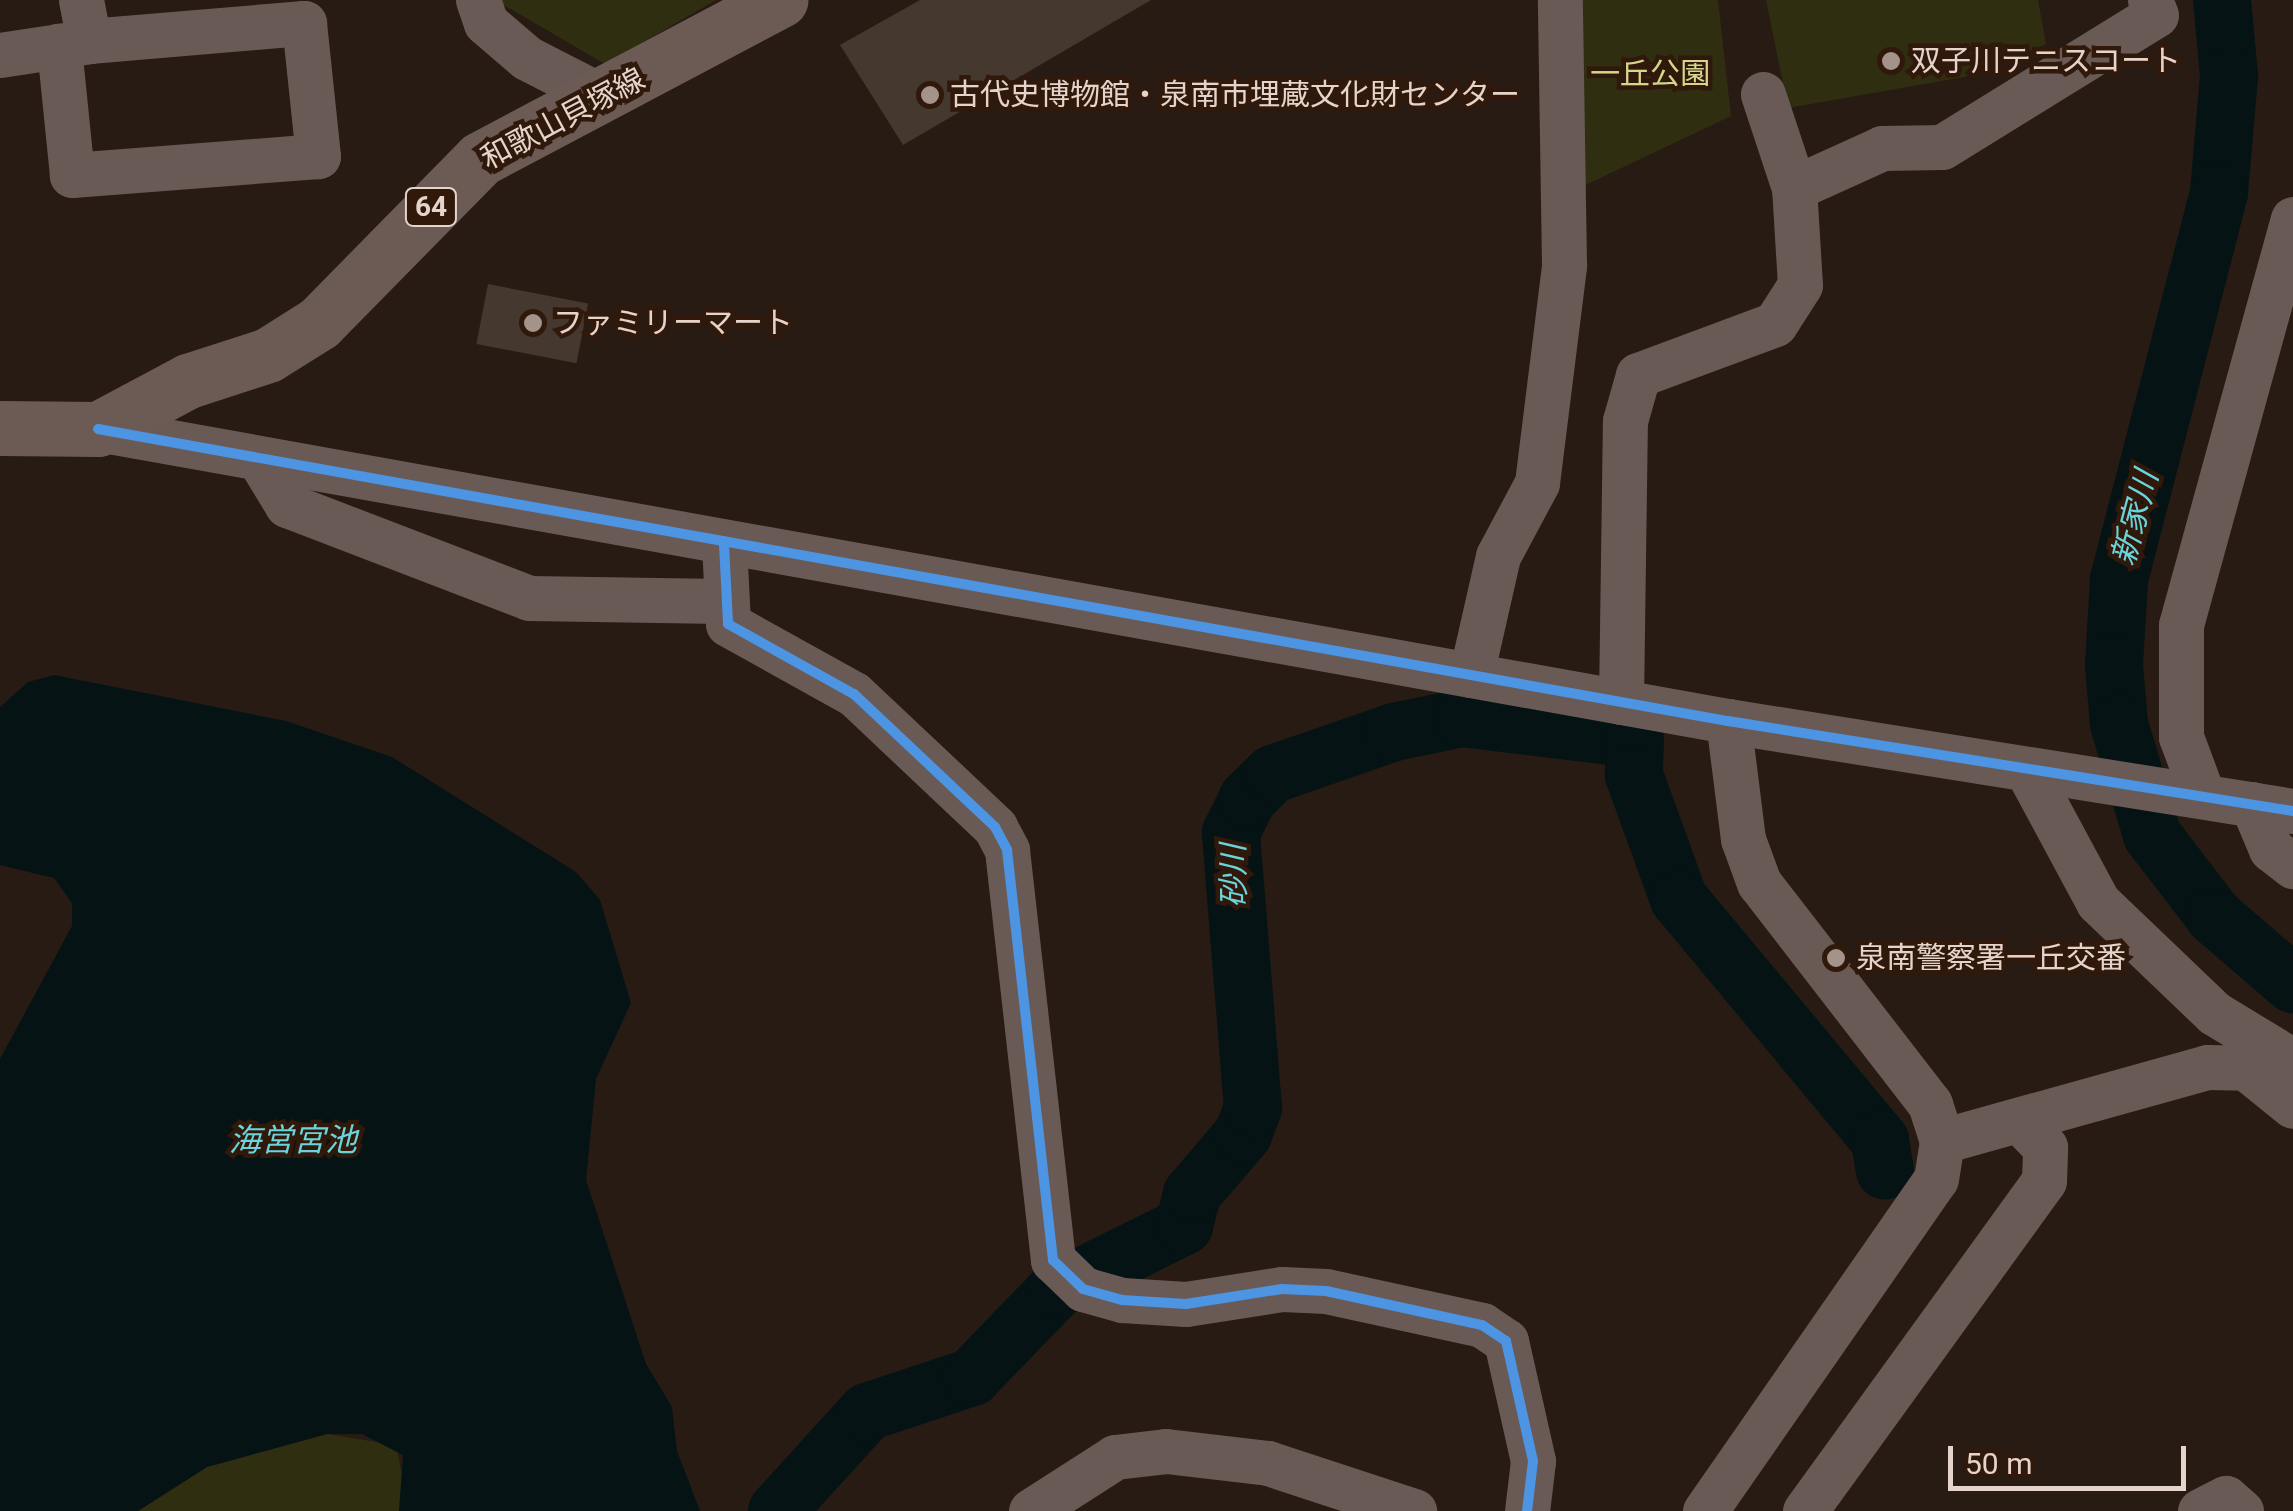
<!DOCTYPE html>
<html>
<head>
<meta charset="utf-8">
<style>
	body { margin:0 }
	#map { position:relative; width:2293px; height:1511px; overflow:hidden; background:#281b13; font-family:Roboto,"Noto Sans JP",sans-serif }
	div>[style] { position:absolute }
	.green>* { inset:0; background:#2f2e11 }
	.water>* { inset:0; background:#051314 }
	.river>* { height:58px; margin:-29px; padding:0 29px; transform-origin:29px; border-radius:29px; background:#051314 }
	.building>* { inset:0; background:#45382f; transform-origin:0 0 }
	.minor>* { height:45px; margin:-22.5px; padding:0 22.5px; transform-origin:22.5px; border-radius:22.5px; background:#695a56 }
	.major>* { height:55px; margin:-27.5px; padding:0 27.5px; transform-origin:27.5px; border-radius:27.5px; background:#6c5b54 }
	.cycleway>* { height:10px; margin:-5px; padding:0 5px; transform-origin:5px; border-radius:5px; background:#4d94e3 }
	.dots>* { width:28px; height:28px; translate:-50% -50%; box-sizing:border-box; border:5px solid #30180b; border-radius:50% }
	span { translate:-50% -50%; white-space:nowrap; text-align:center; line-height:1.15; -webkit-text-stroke:9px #30180b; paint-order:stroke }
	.shield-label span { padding:2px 8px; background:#30180b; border:2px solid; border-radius:8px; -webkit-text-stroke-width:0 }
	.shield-label { font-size:28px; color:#e5d4cb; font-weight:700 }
	.poi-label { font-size:30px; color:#e5d4cb }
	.left { translate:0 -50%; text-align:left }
	.park-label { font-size:30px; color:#d2d78b }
	.street-label { font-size:30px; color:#e5d4cb }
	.water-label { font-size:32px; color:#6ad4dc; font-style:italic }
	.scale { position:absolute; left:1948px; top:1446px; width:238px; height:45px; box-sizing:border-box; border:5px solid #e5d4cb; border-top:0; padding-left:12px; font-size:30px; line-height:35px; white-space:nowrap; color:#e5d4cb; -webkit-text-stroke:8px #30180b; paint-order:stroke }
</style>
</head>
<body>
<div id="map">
	<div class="green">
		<div style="clip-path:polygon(495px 0,716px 0,605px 64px)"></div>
		<div style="clip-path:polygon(1574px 0,1718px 0,1731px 116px,1577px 189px)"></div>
		<div style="clip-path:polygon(1766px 0,2038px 0,2046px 44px,1964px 77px,1788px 108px)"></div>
		<div style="clip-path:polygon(327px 1434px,396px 1445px,405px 1489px,399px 1511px,138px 1511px,207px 1467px)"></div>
	</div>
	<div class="water">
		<div style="clip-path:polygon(54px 675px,286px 721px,392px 757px,576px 872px,600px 900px,631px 1003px,596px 1079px,586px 1180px,646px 1364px,672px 1407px,677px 1451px,700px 1511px,399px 1511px,403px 1455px,362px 1434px,327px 1434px,207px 1467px,138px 1511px,0 1511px,0 1059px,72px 926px,72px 903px,54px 878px,0 865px,0 707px,28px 682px)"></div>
	</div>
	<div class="river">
		<div style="left:2222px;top:0;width:76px;rotate:84.7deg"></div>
		<div style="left:2229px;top:76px;width:117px;rotate:94.9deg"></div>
		<div style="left:2219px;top:193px;width:400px;rotate:104.5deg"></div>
		<div style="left:2119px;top:580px;width:85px;rotate:93.4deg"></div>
		<div style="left:2114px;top:665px;width:59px;rotate:85.2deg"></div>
		<div style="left:2119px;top:724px;width:116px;rotate:73.4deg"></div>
		<div style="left:2152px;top:835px;width:103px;rotate:52.5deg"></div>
		<div style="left:2215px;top:917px;width:103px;rotate:40.7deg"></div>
		<div style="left:777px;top:1511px;width:134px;rotate:-47.7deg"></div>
		<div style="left:867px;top:1412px;width:111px;rotate:-18.4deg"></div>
		<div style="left:972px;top:1377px;width:122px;rotate:-46deg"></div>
		<div style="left:1057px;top:1289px;width:142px;rotate:-26.4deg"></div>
		<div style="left:1184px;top:1226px;width:33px;rotate:-76deg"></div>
		<div style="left:1192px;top:1194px;width:79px;rotate:-49.6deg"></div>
		<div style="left:1243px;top:1134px;width:28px;rotate:-69deg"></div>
		<div style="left:1253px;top:1108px;width:276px;rotate:-94.6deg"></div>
		<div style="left:1231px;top:833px;width:39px;rotate:-64deg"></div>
		<div style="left:1248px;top:798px;width:35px;rotate:-44deg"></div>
		<div style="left:1273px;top:774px;width:128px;rotate:-19.1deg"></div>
		<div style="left:1394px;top:732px;width:69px;rotate:-11.6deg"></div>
		<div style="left:1462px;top:718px;width:174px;rotate:6.9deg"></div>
		<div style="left:1635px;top:739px;width:36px;rotate:92deg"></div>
		<div style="left:1634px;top:775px;width:132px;rotate:70.1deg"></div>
		<div style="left:1679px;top:899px;width:314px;rotate:50.2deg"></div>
		<div style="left:1880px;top:1140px;width:31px;rotate:81deg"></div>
	</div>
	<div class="building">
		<div style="clip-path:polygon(920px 0,1151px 0,903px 145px,840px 45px)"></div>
		<div style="left:488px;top:284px;width:102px;height:61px;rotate:11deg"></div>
	</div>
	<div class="minor">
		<div style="left:81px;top:0;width:42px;rotate:79deg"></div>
		<div style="left:478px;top:0;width:24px;rotate:71deg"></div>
		<div style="left:486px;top:23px;width:54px;rotate:40.5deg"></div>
		<div style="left:527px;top:58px;width:85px;rotate:27.2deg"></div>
		<div style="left:0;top:55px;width:60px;rotate:-8.7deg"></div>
		<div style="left:59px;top:46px;width:30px;rotate:-9deg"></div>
		<div style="left:89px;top:41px;width:216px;rotate:-4.8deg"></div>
		<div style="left:304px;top:23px;width:134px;rotate:84deg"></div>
		<div style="left:318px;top:156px;width:247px;rotate:175.6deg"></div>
		<div style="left:72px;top:175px;width:130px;rotate:-95.8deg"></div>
		<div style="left:1794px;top:188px;width:97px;rotate:-24.4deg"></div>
		<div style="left:1882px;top:148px;width:60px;rotate:-1deg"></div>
		<div style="left:1942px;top:147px;width:251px;rotate:-31.7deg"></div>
		<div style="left:2156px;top:15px;width:16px;rotate:-112deg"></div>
		<div style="left:98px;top:429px;width:1656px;rotate:10.16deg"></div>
		<div style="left:1728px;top:721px;width:572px;rotate:9.05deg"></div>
		<div style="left:259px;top:459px;width:54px;rotate:58.7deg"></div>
		<div style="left:287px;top:505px;width:259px;rotate:21deg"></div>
		<div style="left:529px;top:598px;width:193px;rotate:0.9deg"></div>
		<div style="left:724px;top:544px;width:80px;rotate:87.1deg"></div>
		<div style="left:728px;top:624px;width:144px;rotate:29.1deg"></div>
		<div style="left:854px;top:694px;width:194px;rotate:43.3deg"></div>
		<div style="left:995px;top:827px;width:26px;rotate:62deg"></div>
		<div style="left:1007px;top:850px;width:413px;rotate:83.6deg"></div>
		<div style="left:1053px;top:1260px;width:42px;rotate:44deg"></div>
		<div style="left:1083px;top:1289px;width:41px;rotate:15.8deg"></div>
		<div style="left:1122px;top:1300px;width:64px;rotate:3.6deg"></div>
		<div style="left:1186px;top:1304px;width:97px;rotate:-8.9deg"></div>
		<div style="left:1282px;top:1289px;width:44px;rotate:2.6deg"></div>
		<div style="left:1326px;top:1291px;width:160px;rotate:12.3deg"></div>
		<div style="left:1482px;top:1325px;width:29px;rotate:34deg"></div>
		<div style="left:1506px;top:1341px;width:123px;rotate:77.3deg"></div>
		<div style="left:1533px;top:1461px;width:50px;rotate:96.8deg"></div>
		<div style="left:1471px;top:675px;width:122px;rotate:-77.2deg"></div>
		<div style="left:1498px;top:556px;width:83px;rotate:-61.9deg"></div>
		<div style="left:1537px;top:483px;width:220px;rotate:-82.9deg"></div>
		<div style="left:1564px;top:265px;width:265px;rotate:-90.9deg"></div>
		<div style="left:1621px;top:702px;width:281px;rotate:-89.2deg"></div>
		<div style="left:1625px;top:421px;width:48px;rotate:-74.2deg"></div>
		<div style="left:1638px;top:375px;width:146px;rotate:-20.4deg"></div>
		<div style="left:1775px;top:324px;width:46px;rotate:-57.3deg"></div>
		<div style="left:1800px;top:285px;width:97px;rotate:-93.5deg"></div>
		<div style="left:1794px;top:188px;width:99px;rotate:-108.3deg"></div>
		<div style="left:2027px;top:770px;width:150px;rotate:61.7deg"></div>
		<div style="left:2098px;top:902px;width:161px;rotate:43.7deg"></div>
		<div style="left:2214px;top:1013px;width:92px;rotate:31.3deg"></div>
		<div style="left:2203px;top:796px;width:63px;rotate:-110.4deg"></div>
		<div style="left:2181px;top:737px;width:112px;rotate:-90deg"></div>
		<div style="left:2181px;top:625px;width:421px;rotate:-74.6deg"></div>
		<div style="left:2252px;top:804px;width:49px;rotate:67.1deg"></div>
		<div style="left:2271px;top:849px;width:28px;rotate:38deg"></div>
		<div style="left:1942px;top:1141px;width:275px;rotate:-15.6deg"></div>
		<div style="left:2207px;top:1067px;width:39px;rotate:1deg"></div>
		<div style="left:2246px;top:1068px;width:60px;rotate:39deg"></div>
		<div style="left:1031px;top:1511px;width:100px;rotate:-32.7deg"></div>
		<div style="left:1115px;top:1457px;width:51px;rotate:-6.7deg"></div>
		<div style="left:1166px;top:1451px;width:103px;rotate:6.7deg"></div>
		<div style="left:1268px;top:1463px;width:154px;rotate:18.2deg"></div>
		<div style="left:1705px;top:1511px;width:404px;rotate:-55.2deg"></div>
		<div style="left:1936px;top:1179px;width:38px;rotate:-81deg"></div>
		<div style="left:1942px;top:1141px;width:39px;rotate:-108deg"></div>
		<div style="left:1930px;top:1104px;width:279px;rotate:-127.7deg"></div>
		<div style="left:1759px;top:883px;width:47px;rotate:-110deg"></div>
		<div style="left:1743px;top:839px;width:119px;rotate:-97.2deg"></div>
		<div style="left:1805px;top:1511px;width:407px;rotate:-54.1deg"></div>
		<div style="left:2044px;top:1181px;width:34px;rotate:-88deg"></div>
		<div style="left:2045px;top:1147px;width:33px;rotate:-134deg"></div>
		<div style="left:2200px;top:1511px;width:29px;rotate:-27deg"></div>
		<div style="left:2226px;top:1498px;width:20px;rotate:41deg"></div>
	</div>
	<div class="major">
		<div style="left:0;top:428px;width:98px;rotate:0.6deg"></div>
		<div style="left:98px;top:429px;width:102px;rotate:-28.1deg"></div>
		<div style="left:188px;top:381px;width:84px;rotate:-18deg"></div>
		<div style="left:268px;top:355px;width:60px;rotate:-32.1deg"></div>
		<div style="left:319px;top:323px;width:230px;rotate:-45.5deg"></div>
		<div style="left:480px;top:159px;width:340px;rotate:-27.9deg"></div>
	</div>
	<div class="cycleway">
		<div style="left:98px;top:429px;width:1656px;rotate:10.16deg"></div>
		<div style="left:1728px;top:721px;width:572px;rotate:9.05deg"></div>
		<div style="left:724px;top:544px;width:80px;rotate:87.1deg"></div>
		<div style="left:728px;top:624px;width:144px;rotate:29.1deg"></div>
		<div style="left:854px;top:694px;width:194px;rotate:43.3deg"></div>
		<div style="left:995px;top:827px;width:26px;rotate:62deg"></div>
		<div style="left:1007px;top:850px;width:413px;rotate:83.6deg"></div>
		<div style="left:1053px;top:1260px;width:42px;rotate:44deg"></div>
		<div style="left:1083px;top:1289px;width:41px;rotate:15.8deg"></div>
		<div style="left:1122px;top:1300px;width:64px;rotate:3.6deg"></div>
		<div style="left:1186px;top:1304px;width:97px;rotate:-8.9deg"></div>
		<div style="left:1282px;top:1289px;width:44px;rotate:2.6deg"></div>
		<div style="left:1326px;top:1291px;width:160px;rotate:12.3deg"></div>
		<div style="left:1482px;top:1325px;width:29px;rotate:34deg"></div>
		<div style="left:1506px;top:1341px;width:123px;rotate:77.3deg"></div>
		<div style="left:1533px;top:1461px;width:50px;rotate:96.8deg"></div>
	</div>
	<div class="dots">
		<div style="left:1891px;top:61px;background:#a3938b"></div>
		<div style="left:930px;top:95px;background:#a3938b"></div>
		<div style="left:533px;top:323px;background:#a3938b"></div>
		<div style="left:1836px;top:958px;background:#a3938b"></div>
	</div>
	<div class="shield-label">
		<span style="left:431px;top:207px">64</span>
	</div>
	<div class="poi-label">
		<span class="left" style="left:1911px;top:61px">双子川テニスコート</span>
		<span class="left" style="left:950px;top:95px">古代史博物館・泉南市埋蔵文化財センター</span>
		<span class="left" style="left:553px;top:323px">ファミリーマート</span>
		<span class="left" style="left:1856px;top:958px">泉南警察署一丘交番</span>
	</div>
	<div class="park-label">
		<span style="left:1650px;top:74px">一丘公園</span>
	</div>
	<div class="street-label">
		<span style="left:563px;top:119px;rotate:-28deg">和歌山貝塚線</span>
	</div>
	<div class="water-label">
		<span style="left:2135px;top:518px;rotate:-75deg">新家川</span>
		<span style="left:1234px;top:876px;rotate:-91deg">砂川</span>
		<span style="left:293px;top:1140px">海営宮池</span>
	</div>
	<div class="scale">50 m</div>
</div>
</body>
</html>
